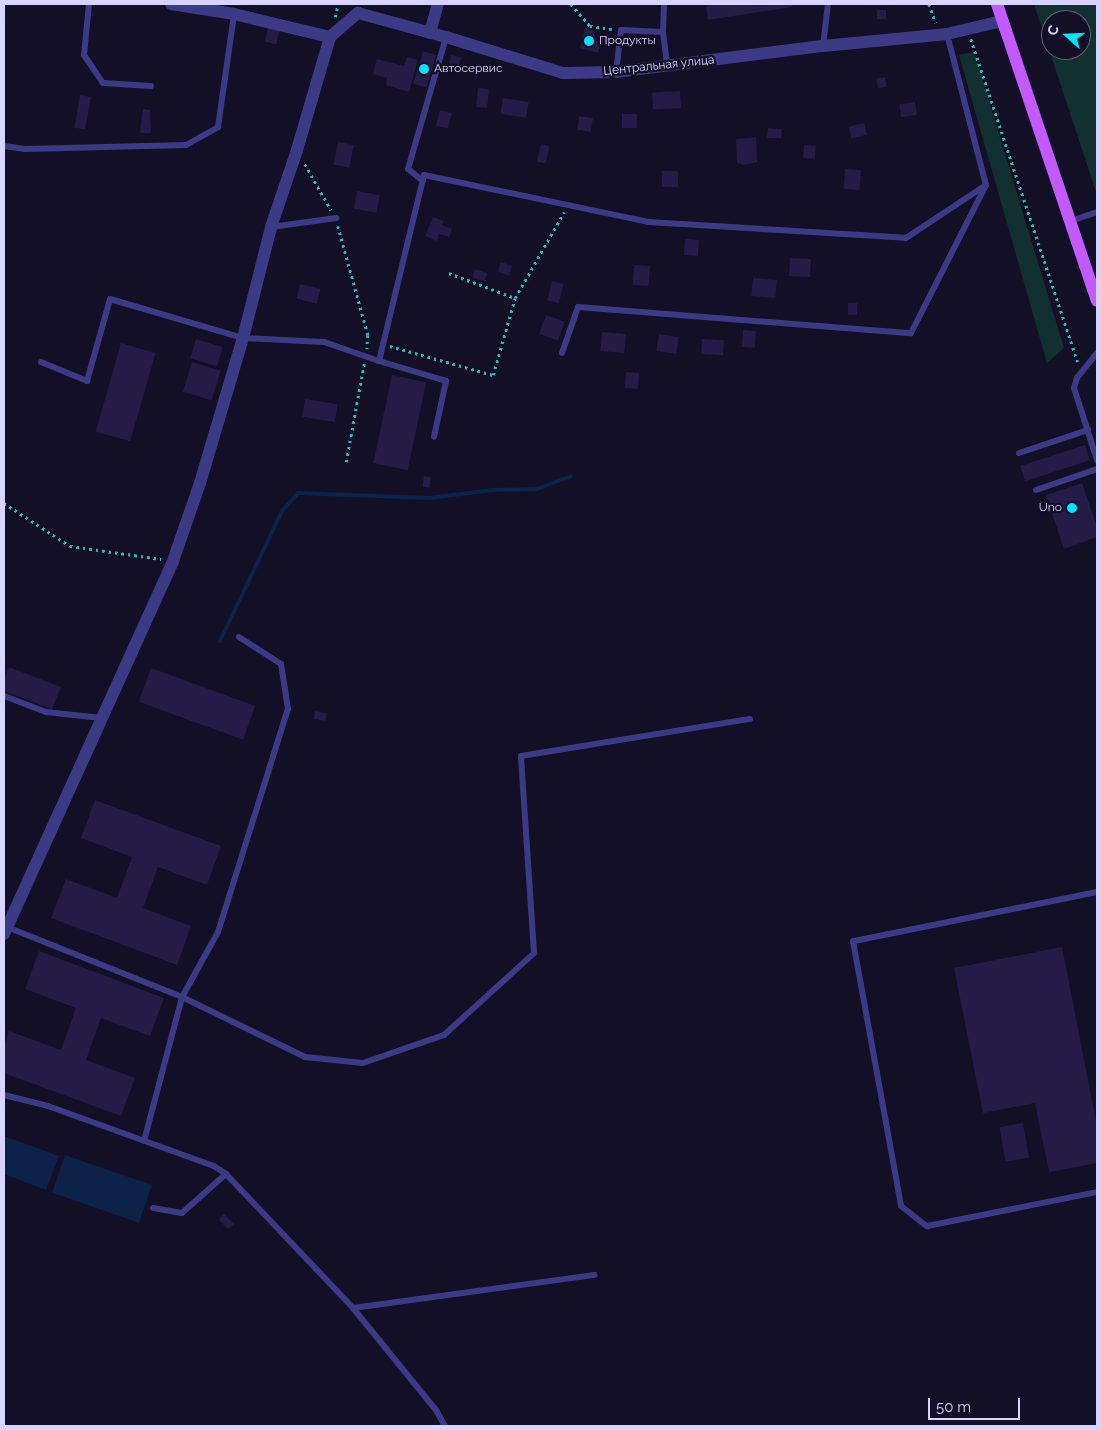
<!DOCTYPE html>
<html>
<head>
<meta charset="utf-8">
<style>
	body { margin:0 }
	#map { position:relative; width:1101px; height:1430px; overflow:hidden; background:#130f26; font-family:Raleway,sans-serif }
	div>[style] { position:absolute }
	.green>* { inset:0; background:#12302f }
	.water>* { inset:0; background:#0c2248; transform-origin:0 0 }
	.stream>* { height:4px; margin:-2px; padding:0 2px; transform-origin:2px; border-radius:2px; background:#0c2248 }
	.building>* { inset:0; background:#241b47; transform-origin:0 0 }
	.path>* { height:2.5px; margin-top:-1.25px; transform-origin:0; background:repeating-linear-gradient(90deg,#2fb8b0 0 2.5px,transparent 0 6.5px) }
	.lane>* { height:6px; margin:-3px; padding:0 3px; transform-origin:3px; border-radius:3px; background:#3d3a85 }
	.street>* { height:12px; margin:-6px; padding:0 6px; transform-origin:6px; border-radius:6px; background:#3d3a85 }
	.primary>* { height:12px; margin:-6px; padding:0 6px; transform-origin:6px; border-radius:6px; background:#c25bff }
	.dots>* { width:14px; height:14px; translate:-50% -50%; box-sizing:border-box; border:2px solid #130f26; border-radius:50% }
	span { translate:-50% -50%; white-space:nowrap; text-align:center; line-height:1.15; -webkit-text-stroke:4.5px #130f26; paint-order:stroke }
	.poi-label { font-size:12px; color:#d9d4ff }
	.left { translate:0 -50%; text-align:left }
	.right { translate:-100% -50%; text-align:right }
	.street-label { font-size:12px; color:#d9d4ff }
	.frame { position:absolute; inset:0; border:5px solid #d9d4ff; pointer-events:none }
	.north { position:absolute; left:1041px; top:10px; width:50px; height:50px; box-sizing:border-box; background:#130f26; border:1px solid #625e7d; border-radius:50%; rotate:290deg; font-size:14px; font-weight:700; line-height:20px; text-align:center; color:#d9d4ff }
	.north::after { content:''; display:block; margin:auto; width:18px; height:22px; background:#00e5ff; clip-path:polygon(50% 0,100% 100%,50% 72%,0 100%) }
	.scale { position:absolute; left:928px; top:1398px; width:92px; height:22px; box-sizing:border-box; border:2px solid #d9d4ff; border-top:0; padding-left:6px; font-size:15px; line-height:18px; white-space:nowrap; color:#d9d4ff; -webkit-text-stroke:4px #130f26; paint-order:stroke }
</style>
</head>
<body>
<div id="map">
	<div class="green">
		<div style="clip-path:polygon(evenodd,1034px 4px,1097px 4px,1097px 195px,1034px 4px,1051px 20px,1081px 20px,1081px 50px,1051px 50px,1051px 20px)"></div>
		<div style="clip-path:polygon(974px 52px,1064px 348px,1047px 363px,959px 55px)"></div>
	</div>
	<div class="water">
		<div style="clip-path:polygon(4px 1136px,59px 1156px,46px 1190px,4px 1174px)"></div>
		<div style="left:65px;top:1155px;width:92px;height:40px;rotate:19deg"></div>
	</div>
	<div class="stream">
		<div style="left:220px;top:641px;width:144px;rotate:-64.5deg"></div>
		<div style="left:282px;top:511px;width:24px;rotate:-48deg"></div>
		<div style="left:298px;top:493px;width:131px;rotate:2.2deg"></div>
		<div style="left:429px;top:498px;width:64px;rotate:-7.2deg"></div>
		<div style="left:492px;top:490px;width:45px;rotate:-1.3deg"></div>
		<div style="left:537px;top:489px;width:36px;rotate:-21deg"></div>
	</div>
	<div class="building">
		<div style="clip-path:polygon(706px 4px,792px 4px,792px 7px,708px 20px)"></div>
		<div style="left:877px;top:10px;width:9px;height:9px"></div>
		<div style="left:268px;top:28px;width:12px;height:14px;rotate:14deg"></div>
		<div style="clip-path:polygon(585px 28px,595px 31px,593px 40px,601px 42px,598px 53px,580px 48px)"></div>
		<div style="left:423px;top:51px;width:14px;height:34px;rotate:17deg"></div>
		<div style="left:451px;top:55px;width:10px;height:12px;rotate:11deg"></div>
		<div style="clip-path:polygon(407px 57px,418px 60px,409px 92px,386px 85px,387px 78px,373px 74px,377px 59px,404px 66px)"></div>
		<div style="left:885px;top:77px;width:10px;height:9px;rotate:79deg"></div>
		<div style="left:478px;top:88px;width:11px;height:19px;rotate:5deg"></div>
		<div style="left:680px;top:91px;width:17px;height:28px;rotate:87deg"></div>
		<div style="left:80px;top:95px;width:11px;height:33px;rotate:10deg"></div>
		<div style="left:503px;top:98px;width:26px;height:16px;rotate:9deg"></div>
		<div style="left:915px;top:102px;width:13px;height:16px;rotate:81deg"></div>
		<div style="clip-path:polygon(143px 109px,150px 110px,151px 133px,140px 133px)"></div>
		<div style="left:440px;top:110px;width:12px;height:16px;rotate:14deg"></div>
		<div style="left:622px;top:114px;width:15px;height:14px"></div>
		<div style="left:579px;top:116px;width:14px;height:14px;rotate:8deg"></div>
		<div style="left:864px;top:123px;width:12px;height:16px;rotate:76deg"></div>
		<div style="clip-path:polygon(768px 128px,782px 129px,781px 138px,767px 138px)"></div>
		<div style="clip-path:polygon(756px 137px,757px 162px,744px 165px,737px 163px,736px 139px)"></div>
		<div style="left:338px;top:142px;width:16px;height:23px;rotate:11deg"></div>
		<div style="left:541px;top:144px;width:9px;height:18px;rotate:13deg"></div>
		<div style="left:804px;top:145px;width:12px;height:13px;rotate:5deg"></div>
		<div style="left:845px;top:169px;width:16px;height:20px;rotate:4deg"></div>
		<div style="left:662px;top:171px;width:16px;height:16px"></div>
		<div style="left:357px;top:191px;width:23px;height:18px;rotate:10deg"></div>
		<div style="clip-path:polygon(433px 217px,444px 221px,442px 225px,452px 229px,449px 237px,439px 234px,437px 241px,425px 236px)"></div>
		<div style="left:685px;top:239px;width:14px;height:16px;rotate:4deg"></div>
		<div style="left:790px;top:258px;width:21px;height:18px;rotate:3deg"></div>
		<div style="left:501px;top:262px;width:12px;height:10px;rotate:20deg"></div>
		<div style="left:634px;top:265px;width:16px;height:20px;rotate:4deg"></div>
		<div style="left:475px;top:269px;width:13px;height:9px;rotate:18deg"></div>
		<div style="left:753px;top:278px;width:24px;height:18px;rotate:5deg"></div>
		<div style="left:552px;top:281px;width:12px;height:20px;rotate:14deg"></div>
		<div style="left:300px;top:284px;width:21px;height:15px;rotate:14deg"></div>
		<div style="left:848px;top:303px;width:9px;height:12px"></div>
		<div style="left:546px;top:315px;width:20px;height:20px;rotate:20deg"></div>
		<div style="left:743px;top:330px;width:13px;height:17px;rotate:4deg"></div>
		<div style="left:602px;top:332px;width:24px;height:19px;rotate:5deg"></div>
		<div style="left:659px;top:334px;width:20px;height:17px;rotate:9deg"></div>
		<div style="left:196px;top:339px;width:28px;height:20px;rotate:17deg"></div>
		<div style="left:702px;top:339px;width:22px;height:15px;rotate:3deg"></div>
		<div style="left:121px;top:343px;width:36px;height:92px;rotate:16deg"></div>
		<div style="left:192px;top:362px;width:30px;height:31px;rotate:17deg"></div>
		<div style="left:626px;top:372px;width:13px;height:16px;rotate:4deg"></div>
		<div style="left:392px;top:375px;width:35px;height:90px;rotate:12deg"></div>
		<div style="left:305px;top:399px;width:33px;height:18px;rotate:9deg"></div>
		<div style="left:1085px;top:445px;width:16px;height:68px;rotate:72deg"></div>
		<div style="left:424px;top:476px;width:7px;height:11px;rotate:8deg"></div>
		<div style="clip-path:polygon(1082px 483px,1097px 527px,1097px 537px,1064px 549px,1046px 495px)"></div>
		<div style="clip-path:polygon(9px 667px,61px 687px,52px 709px,4px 691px,4px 680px)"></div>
		<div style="left:151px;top:668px;width:111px;height:36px;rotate:20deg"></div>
		<div style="left:315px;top:711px;width:12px;height:8px;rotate:9deg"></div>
		<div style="clip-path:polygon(95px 800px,221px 846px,207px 885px,158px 867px,143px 908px,191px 926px,177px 965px,51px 918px,66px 879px,117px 898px,132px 857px,81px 838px)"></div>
		<div style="clip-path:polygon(1062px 947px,1097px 1126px,1097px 1163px,1049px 1172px,1035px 1103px,983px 1113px,954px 968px)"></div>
		<div style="clip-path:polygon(39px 951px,164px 998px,150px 1036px,101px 1018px,86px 1060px,135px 1078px,121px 1116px,4px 1073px,4px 1046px,9px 1031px,61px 1050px,76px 1008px,25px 989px)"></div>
		<div style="left:1023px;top:1123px;width:35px;height:24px;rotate:80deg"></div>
		<div style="left:224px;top:1214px;width:14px;height:8px;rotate:45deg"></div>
	</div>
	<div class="path">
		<div style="left:571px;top:4px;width:29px;rotate:49deg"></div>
		<div style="left:590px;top:26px;width:22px;rotate:8deg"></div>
		<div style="left:929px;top:4px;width:20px;rotate:70deg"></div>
		<div style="left:335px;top:17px;width:13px;rotate:-77deg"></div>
		<div style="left:971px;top:39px;width:340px;rotate:71.7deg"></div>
		<div style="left:305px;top:164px;width:53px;rotate:60.5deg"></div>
		<div style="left:338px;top:226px;width:113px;rotate:74.6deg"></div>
		<div style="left:368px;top:335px;width:14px;rotate:94deg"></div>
		<div style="left:449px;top:273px;width:71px;rotate:20.7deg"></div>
		<div style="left:390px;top:346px;width:107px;rotate:15.7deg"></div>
		<div style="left:493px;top:375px;width:80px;rotate:-74.1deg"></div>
		<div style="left:515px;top:298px;width:99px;rotate:-60.3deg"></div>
		<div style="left:346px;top:462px;width:100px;rotate:-79.6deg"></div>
		<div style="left:4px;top:503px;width:79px;rotate:33.1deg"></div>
		<div style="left:70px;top:546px;width:92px;rotate:8.1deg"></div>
	</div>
	<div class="lane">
		<div style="left:89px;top:4px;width:51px;rotate:95.6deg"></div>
		<div style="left:84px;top:55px;width:34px;rotate:56deg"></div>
		<div style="left:103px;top:83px;width:48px;rotate:3.6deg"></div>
		<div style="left:663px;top:32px;width:28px;rotate:-88deg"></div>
		<div style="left:823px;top:46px;width:42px;rotate:-83.2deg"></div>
		<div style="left:616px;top:72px;width:42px;rotate:-83.2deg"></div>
		<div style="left:621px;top:30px;width:42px;rotate:2.7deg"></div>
		<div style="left:663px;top:32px;width:34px;rotate:83deg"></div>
		<div style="left:4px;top:146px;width:21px;rotate:8deg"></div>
		<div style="left:25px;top:149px;width:161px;rotate:-1.4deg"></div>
		<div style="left:186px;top:145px;width:37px;rotate:-29deg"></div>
		<div style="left:218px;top:127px;width:114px;rotate:-81.9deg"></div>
		<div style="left:423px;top:181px;width:19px;rotate:-141deg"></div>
		<div style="left:408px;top:169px;width:137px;rotate:-73.9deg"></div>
		<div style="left:1071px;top:221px;width:28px;rotate:-19deg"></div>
		<div style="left:271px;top:227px;width:66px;rotate:-7.9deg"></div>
		<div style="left:562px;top:353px;width:49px;rotate:-70.8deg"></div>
		<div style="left:578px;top:307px;width:334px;rotate:4.5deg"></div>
		<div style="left:911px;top:333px;width:166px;rotate:-63.1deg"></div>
		<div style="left:986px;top:185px;width:156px;rotate:-104.5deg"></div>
		<div style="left:1097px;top:353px;width:32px;rotate:129deg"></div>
		<div style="left:1077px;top:378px;width:10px;rotate:107deg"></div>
		<div style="left:1074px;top:388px;width:76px;rotate:72.3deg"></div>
		<div style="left:379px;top:361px;width:70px;rotate:16.6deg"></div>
		<div style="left:446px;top:381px;width:57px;rotate:102.1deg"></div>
		<div style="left:41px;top:362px;width:50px;rotate:22.4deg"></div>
		<div style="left:87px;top:381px;width:85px;rotate:-74.3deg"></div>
		<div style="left:110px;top:299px;width:139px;rotate:16.3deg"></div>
		<div style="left:243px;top:338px;width:81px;rotate:2.8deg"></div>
		<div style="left:324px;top:342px;width:58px;rotate:19.1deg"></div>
		<div style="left:379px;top:361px;width:191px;rotate:-76.4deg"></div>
		<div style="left:424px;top:175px;width:229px;rotate:11.8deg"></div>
		<div style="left:648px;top:222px;width:258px;rotate:3.5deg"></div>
		<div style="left:906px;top:238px;width:96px;rotate:-33.5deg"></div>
		<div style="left:1019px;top:453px;width:73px;rotate:-18.4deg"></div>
		<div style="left:1036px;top:490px;width:65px;rotate:-19deg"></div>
		<div style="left:4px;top:696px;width:45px;rotate:20.9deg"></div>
		<div style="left:46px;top:712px;width:56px;rotate:6.1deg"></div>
		<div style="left:1097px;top:892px;width:249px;rotate:168.6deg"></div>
		<div style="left:853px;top:941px;width:269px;rotate:79.7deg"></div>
		<div style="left:901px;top:1206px;width:33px;rotate:38deg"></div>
		<div style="left:927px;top:1226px;width:173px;rotate:-11.3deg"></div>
		<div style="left:7px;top:927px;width:188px;rotate:21.8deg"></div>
		<div style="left:182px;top:997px;width:74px;rotate:-61deg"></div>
		<div style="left:218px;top:932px;width:234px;rotate:-72.6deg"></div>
		<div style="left:288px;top:709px;width:46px;rotate:-98.8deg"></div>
		<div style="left:281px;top:664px;width:50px;rotate:-147.3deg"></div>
		<div style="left:4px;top:1095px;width:45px;rotate:14deg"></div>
		<div style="left:48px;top:1106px;width:177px;rotate:19.9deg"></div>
		<div style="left:214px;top:1166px;width:14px;rotate:34deg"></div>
		<div style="left:226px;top:1174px;width:185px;rotate:46.5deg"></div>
		<div style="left:353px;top:1308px;width:132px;rotate:50.9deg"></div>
		<div style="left:436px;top:1410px;width:18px;rotate:61deg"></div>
		<div style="left:144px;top:1141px;width:149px;rotate:-75.2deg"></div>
		<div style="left:182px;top:997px;width:137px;rotate:26deg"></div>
		<div style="left:305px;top:1057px;width:58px;rotate:5.9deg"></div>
		<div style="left:363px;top:1063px;width:86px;rotate:-19.1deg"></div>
		<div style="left:444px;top:1035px;width:122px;rotate:-42.3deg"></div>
		<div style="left:534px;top:953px;width:197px;rotate:-93.8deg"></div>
		<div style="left:521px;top:756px;width:232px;rotate:-9.2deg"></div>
		<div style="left:153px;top:1208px;width:29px;rotate:10deg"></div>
		<div style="left:182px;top:1213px;width:59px;rotate:-41.6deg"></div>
		<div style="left:353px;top:1308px;width:244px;rotate:-7.8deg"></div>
	</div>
	<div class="street">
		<div style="left:171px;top:4px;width:64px;rotate:9deg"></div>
		<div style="left:234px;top:14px;width:99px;rotate:13.5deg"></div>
		<div style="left:430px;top:33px;width:30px;rotate:-75deg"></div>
		<div style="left:330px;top:37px;width:37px;rotate:-41deg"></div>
		<div style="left:358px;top:13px;width:91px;rotate:15.3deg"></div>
		<div style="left:446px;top:37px;width:122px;rotate:17.1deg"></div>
		<div style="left:563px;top:73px;width:53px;rotate:-1.1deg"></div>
		<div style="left:616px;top:72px;width:209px;rotate:-7.2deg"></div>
		<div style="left:823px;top:46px;width:125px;rotate:-5.5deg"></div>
		<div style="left:947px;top:34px;width:57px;rotate:-13.3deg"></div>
		<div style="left:4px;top:934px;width:409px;rotate:-65.6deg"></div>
		<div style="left:173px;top:561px;width:83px;rotate:-70.9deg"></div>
		<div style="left:200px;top:483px;width:151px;rotate:-73.5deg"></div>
		<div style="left:243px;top:338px;width:114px;rotate:-75.8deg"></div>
		<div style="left:271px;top:227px;width:81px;rotate:-71.3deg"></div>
		<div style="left:297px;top:150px;width:118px;rotate:-73.7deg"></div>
	</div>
	<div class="primary">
		<div style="left:997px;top:4px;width:313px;rotate:71.4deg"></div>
	</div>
	<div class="dots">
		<div style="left:589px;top:41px;background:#00e5ff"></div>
		<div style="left:424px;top:69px;background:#00e5ff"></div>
		<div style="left:1072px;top:508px;background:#00e5ff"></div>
	</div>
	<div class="poi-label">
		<span class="left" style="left:599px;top:41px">Продукты</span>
		<span class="left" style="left:434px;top:69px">Автосервис</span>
		<span class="right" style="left:1062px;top:508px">Uno</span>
	</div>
	<div class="street-label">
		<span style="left:659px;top:66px;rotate:-6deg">Центральная улица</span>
	</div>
	<div class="frame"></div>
	<div class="north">С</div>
	<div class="scale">50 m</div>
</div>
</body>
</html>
